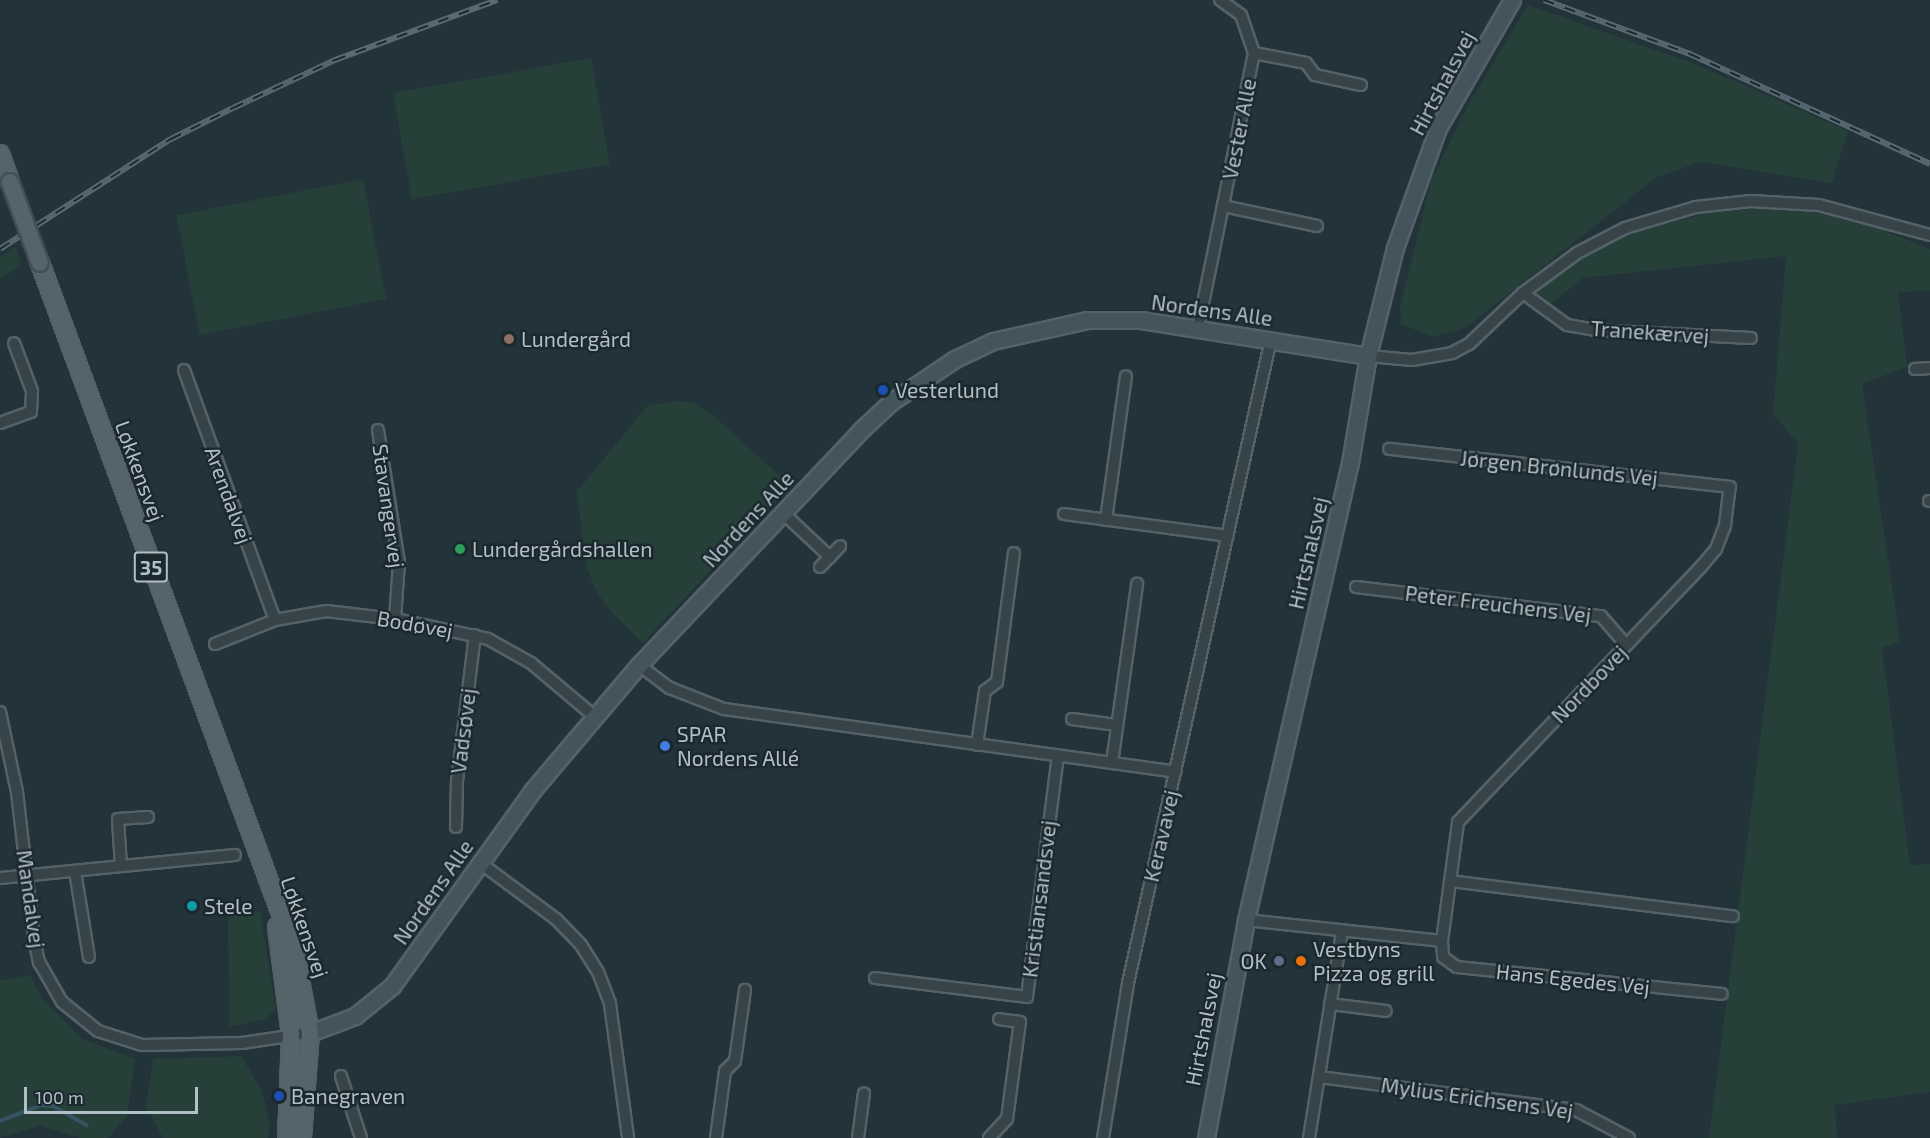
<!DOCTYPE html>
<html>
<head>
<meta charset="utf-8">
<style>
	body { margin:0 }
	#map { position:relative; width:1930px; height:1138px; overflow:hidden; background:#22333a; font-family:"Exo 2",sans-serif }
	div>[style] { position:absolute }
	.green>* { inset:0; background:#273f39; transform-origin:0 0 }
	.stream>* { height:4px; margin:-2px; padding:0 2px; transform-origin:2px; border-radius:2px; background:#365461 }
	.roads { filter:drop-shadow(2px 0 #546268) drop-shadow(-2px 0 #546268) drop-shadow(0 2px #546268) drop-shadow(0 -2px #546268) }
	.street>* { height:10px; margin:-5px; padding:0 5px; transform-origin:5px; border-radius:5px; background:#36444a }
	.secondary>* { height:15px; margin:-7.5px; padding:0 7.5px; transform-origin:7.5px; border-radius:7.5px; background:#44545d }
	.primary>* { height:16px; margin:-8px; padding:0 8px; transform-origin:8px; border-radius:8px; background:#54646a }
	.rail>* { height:6px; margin-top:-3px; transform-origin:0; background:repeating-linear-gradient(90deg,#1b292f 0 11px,#586971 0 22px); box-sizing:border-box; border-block:2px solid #586971 }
	.bridges { filter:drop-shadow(2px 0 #425056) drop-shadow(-2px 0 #425056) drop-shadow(0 2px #425056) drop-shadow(0 -2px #425056) }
	.primary-bridge>* { height:16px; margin:-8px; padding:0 8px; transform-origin:8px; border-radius:8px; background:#54646a }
	.dots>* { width:16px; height:16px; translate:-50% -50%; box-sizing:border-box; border:3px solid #1b292f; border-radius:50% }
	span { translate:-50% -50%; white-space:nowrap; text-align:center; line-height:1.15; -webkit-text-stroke:5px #1b292f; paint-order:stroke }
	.shield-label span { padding:2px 4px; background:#1b292f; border:2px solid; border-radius:4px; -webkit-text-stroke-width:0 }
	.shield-label { font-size:20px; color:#b1bfc6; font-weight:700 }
	.street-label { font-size:21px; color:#b1bfc6 }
	.poi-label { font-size:21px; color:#b1bfc6 }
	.left { translate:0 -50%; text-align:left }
	.right { translate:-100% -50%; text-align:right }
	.scale { position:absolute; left:24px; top:1087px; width:174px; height:27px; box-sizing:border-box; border:3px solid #b1bfc6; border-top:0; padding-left:8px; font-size:18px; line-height:21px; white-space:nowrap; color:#b1bfc6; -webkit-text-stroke:4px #1b292f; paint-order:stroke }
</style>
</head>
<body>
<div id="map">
	<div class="green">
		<div style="clip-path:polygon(1528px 5px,1698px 65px,1848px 131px,1832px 183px,1700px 162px,1657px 177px,1465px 328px,1434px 337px,1401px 324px,1400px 307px,1431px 181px,1467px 107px)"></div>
		<div style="left:591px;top:58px;width:108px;height:201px;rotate:80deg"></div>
		<div style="left:363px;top:179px;width:122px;height:190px;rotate:79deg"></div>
		<div style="clip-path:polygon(1762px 208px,1816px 211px,1868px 224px,1930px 249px,1930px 291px,1898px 292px,1907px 367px,1862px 384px,1900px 641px,1882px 648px,1910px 865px,1930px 864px,1930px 1092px,1835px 1105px,1837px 1138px,1709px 1138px,1798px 444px,1773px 413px,1786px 256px,1582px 278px,1550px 305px,1536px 293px,1577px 262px,1626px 234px,1713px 212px)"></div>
		<div style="clip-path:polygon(16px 246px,21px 265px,0 278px,0 257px)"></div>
		<div style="clip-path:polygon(678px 401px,695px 403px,716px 418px,790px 485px,643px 643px,609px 610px,595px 589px,586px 565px,576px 488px,580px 488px,648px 405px)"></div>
		<div style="clip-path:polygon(260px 911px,276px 1008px,266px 1019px,229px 1027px,228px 914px)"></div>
		<div style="clip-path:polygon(30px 975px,43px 1000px,83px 1039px,135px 1059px,127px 1116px,108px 1138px,80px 1138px,40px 1125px,0 1138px,0 980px)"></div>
		<div style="clip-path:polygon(241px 1056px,261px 1089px,270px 1123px,268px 1138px,163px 1138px,146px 1107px,153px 1059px)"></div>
	</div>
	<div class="stream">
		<div style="left:0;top:1121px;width:44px;rotate:-21.3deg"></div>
		<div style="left:41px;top:1105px;width:12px;rotate:5deg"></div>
		<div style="left:53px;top:1106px;width:39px;rotate:30deg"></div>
	</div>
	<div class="roads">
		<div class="street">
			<div style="left:1254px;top:53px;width:53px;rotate:10.9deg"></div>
			<div style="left:1306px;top:63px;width:15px;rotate:53deg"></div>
			<div style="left:1315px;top:75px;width:47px;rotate:12.3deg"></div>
			<div style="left:1223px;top:206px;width:96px;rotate:12deg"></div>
			<div style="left:1523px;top:293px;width:54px;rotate:36deg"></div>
			<div style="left:1567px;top:325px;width:27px;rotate:10deg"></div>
			<div style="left:1594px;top:330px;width:157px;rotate:2.9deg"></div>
			<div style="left:1198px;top:328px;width:281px;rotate:-78.5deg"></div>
			<div style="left:1254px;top:53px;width:40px;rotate:-108.9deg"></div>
			<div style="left:1241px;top:15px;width:26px;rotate:-144deg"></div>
			<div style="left:1368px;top:356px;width:44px;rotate:5.2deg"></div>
			<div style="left:1412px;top:360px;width:41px;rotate:-9.9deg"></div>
			<div style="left:1452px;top:353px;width:19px;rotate:-28deg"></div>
			<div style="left:1469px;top:344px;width:74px;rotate:-43.4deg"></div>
			<div style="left:1523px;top:293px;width:67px;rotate:-36.5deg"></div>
			<div style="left:1577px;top:253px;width:54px;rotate:-27.5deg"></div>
			<div style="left:1625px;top:228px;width:74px;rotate:-16.5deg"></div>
			<div style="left:1696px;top:207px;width:55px;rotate:-6.2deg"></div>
			<div style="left:1751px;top:201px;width:68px;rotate:3.4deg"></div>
			<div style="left:1819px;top:205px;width:115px;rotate:15.1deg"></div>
			<div style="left:1915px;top:369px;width:15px;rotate:-4deg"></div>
			<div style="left:184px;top:370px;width:266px;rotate:70deg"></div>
			<div style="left:0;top:423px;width:33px;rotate:-20deg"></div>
			<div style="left:31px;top:412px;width:21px;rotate:-87deg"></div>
			<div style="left:32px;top:391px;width:51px;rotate:-110.6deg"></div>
			<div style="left:378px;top:430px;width:134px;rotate:81deg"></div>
			<div style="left:399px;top:562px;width:57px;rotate:94deg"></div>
			<div style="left:1929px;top:501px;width:1px"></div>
			<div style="left:782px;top:512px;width:66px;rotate:43.2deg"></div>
			<div style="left:1064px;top:514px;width:165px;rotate:7.6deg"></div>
			<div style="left:1106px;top:520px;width:145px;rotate:-82.1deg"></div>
			<div style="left:820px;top:567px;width:29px;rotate:-46deg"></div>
			<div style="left:1356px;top:587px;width:247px;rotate:6.8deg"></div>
			<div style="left:1601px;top:616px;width:38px;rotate:49deg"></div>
			<div style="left:215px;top:644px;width:65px;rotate:-21.8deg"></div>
			<div style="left:275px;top:620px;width:52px;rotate:-10deg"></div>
			<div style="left:326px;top:611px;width:69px;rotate:6.6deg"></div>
			<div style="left:395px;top:619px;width:95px;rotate:12.1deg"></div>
			<div style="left:488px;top:639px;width:49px;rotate:29.2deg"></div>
			<div style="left:531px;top:663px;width:82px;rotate:40.1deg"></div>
			<div style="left:639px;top:665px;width:39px;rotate:37deg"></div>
			<div style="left:670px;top:688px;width:58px;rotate:21.3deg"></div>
			<div style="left:724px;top:709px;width:456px;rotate:7.9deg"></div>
			<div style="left:0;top:712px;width:82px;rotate:78deg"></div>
			<div style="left:17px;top:792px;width:148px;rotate:83.4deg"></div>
			<div style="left:34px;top:939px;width:24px;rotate:78deg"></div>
			<div style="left:39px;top:962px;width:46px;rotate:60.1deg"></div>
			<div style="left:62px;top:1002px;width:46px;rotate:38.9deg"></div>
			<div style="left:98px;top:1031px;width:46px;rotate:17.7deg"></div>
			<div style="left:142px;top:1045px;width:100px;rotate:-1.1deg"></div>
			<div style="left:242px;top:1043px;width:69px;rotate:-8.4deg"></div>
			<div style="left:1072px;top:719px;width:45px;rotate:7.6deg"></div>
			<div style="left:977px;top:745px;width:55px;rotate:-81.6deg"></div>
			<div style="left:985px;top:691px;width:15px;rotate:-37deg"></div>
			<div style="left:997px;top:682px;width:130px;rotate:-82.5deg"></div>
			<div style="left:1112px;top:763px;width:181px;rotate:-82deg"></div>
			<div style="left:456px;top:827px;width:46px;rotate:-88.8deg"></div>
			<div style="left:457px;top:781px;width:147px;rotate:-83deg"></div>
			<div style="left:479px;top:862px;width:97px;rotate:36.6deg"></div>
			<div style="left:557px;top:920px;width:35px;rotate:46deg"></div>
			<div style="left:581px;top:945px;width:32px;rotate:58deg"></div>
			<div style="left:598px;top:972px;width:34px;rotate:69deg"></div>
			<div style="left:610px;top:1004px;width:135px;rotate:82.3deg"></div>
			<div style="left:121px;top:866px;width:47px;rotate:-93.7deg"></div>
			<div style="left:118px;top:819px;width:30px;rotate:-4deg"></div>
			<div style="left:75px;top:871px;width:87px;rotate:80.8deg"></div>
			<div style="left:0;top:878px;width:236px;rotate:-5.6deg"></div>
			<div style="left:1450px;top:881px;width:285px;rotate:7.1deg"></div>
			<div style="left:1246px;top:920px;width:197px;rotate:6.1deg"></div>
			<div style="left:1442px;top:941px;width:120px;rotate:-82.3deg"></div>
			<div style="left:1458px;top:822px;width:351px;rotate:-46.4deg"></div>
			<div style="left:1700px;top:568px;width:25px;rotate:-50deg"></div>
			<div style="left:1716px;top:549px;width:26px;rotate:-69deg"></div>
			<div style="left:1725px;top:525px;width:38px;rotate:-83deg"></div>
			<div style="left:1730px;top:487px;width:343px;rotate:-173.6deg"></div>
			<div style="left:1442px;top:941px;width:16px;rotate:86deg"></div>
			<div style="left:1443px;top:957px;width:17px;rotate:36deg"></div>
			<div style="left:1457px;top:967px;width:266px;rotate:5.8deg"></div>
			<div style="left:875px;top:978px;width:153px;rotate:7.1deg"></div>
			<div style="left:1027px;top:997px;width:243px;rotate:-82.7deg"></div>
			<div style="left:1330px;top:1004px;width:56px;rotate:7.1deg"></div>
			<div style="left:341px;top:1076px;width:65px;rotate:72.1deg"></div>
			<div style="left:1319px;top:1077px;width:259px;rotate:7.3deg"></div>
			<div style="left:1576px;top:1110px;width:60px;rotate:27.8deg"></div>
			<div style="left:716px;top:1138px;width:68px;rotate:-82.3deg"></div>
			<div style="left:725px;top:1071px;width:14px;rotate:-45deg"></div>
			<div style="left:735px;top:1061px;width:72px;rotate:-82deg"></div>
			<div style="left:858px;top:1138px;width:45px;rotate:-82.4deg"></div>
			<div style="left:989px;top:1138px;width:26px;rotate:-47deg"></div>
			<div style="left:1007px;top:1119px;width:98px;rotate:-82.4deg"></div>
			<div style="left:1020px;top:1022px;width:21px;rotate:-172deg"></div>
			<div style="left:1103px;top:1138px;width:157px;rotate:-80.8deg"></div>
			<div style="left:1128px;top:983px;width:660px;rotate:-77.48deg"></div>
			<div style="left:1309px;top:1138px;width:210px;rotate:-80.9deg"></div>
		</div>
		<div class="secondary">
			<div style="left:310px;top:1033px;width:48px;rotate:-20.7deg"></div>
			<div style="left:355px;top:1016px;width:48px;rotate:-39deg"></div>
			<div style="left:392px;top:986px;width:240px;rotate:-54.3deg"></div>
			<div style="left:532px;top:791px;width:165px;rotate:-49.7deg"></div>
			<div style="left:639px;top:665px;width:322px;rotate:-46.6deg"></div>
			<div style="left:860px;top:431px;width:42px;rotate:-43.1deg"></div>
			<div style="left:891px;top:402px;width:77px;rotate:-33.9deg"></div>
			<div style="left:955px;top:359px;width:42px;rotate:-25.3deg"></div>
			<div style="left:993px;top:341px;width:96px;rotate:-12.6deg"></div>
			<div style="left:1087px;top:320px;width:54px"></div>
			<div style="left:1141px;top:320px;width:230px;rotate:9deg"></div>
			<div style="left:1206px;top:1138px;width:222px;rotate:-79.6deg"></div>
			<div style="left:1246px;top:920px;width:469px;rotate:-77.2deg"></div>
			<div style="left:1350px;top:463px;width:109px;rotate:-80.5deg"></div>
			<div style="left:1368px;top:356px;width:111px;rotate:-76deg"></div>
			<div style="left:1395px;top:248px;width:127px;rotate:-70.3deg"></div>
			<div style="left:1438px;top:128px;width:148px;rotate:-60deg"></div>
		</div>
		<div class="primary">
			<div style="left:0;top:154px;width:30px;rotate:70deg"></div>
			<div style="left:40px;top:263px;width:732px;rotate:69.68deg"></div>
			<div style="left:294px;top:949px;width:86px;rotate:79.2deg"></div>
			<div style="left:310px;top:1033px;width:105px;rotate:94.4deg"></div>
			<div style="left:277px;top:927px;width:109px;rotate:82.6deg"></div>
			<div style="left:291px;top:1035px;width:103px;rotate:92.2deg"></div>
		</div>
	</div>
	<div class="rail">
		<div style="left:1544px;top:0;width:156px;rotate:20.3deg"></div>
		<div style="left:1690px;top:54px;width:264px;rotate:24.6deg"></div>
		<div style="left:0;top:249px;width:203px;rotate:-32.8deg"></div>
		<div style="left:171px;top:139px;width:69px;rotate:-26.6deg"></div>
		<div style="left:233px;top:108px;width:113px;rotate:-25.2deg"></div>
		<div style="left:335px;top:60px;width:173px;rotate:-20.3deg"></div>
	</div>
	<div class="bridges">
		<div class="primary-bridge">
			<div style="left:10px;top:182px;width:86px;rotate:69.7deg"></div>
		</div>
	</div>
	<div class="dots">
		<div style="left:509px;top:339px;background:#8d6e63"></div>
		<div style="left:883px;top:390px;background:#1a4fb4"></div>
		<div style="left:460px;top:549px;background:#2e9e5b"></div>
		<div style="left:665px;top:746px;background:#3f7fe0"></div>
		<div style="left:192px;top:906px;background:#0f9aa8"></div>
		<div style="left:1279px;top:961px;background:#5c6f8a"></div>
		<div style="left:1301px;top:961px;background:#e8710a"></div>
		<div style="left:279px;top:1096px;background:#1a4fb4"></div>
	</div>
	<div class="shield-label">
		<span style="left:151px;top:567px">35</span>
	</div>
	<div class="street-label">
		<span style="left:1442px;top:83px;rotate:-62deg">Hirtshalsvej</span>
		<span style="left:1239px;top:129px;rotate:-79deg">Vester Alle</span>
		<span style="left:1212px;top:310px;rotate:8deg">Nordens Alle</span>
		<span style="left:1650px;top:332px;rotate:4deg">Tranekærvej</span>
		<span style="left:1559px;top:468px;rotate:6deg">Jørgen Brønlunds Vej</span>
		<span style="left:140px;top:471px;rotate:70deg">Løkkensvej</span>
		<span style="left:229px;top:495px;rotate:70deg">Arendalvej</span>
		<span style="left:389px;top:506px;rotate:82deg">Stavangervej</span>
		<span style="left:748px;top:519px;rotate:-47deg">Nordens Alle</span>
		<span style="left:1308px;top:553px;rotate:-77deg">Hirtshalsvej</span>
		<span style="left:1498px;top:604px;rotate:7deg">Peter Freuchens Vej</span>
		<span style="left:415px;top:624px;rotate:10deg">Bodøvej</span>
		<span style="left:1589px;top:684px;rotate:-46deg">Nordbovej</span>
		<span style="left:463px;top:731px;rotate:-83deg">Vadsøvej</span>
		<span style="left:1161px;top:836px;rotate:-77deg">Keravavej</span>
		<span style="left:433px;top:892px;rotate:-55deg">Nordens Alle</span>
		<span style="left:31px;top:899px;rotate:82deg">Mandalvej</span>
		<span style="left:1039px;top:899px;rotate:-83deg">Kristiansandsvej</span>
		<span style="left:305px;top:927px;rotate:71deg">Løkkensvej</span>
		<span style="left:1573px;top:979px;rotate:6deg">Hans Egedes Vej</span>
		<span style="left:1203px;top:1029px;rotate:-79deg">Hirtshalsvej</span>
		<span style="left:1477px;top:1098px;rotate:8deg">Mylius Erichsens Vej</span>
	</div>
	<div class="poi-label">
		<span class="left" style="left:521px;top:339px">Lundergård</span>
		<span class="left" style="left:895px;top:390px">Vesterlund</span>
		<span class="left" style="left:472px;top:549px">Lundergårdshallen</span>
		<span class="left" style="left:677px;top:746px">SPAR<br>Nordens Allé</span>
		<span class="left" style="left:204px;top:906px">Stele</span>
		<span class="left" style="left:1313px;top:961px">Vestbyns<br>Pizza og grill</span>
		<span class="right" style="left:1267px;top:961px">OK</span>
		<span class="left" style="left:291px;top:1096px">Banegraven</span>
	</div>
	<div class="scale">100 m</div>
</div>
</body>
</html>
